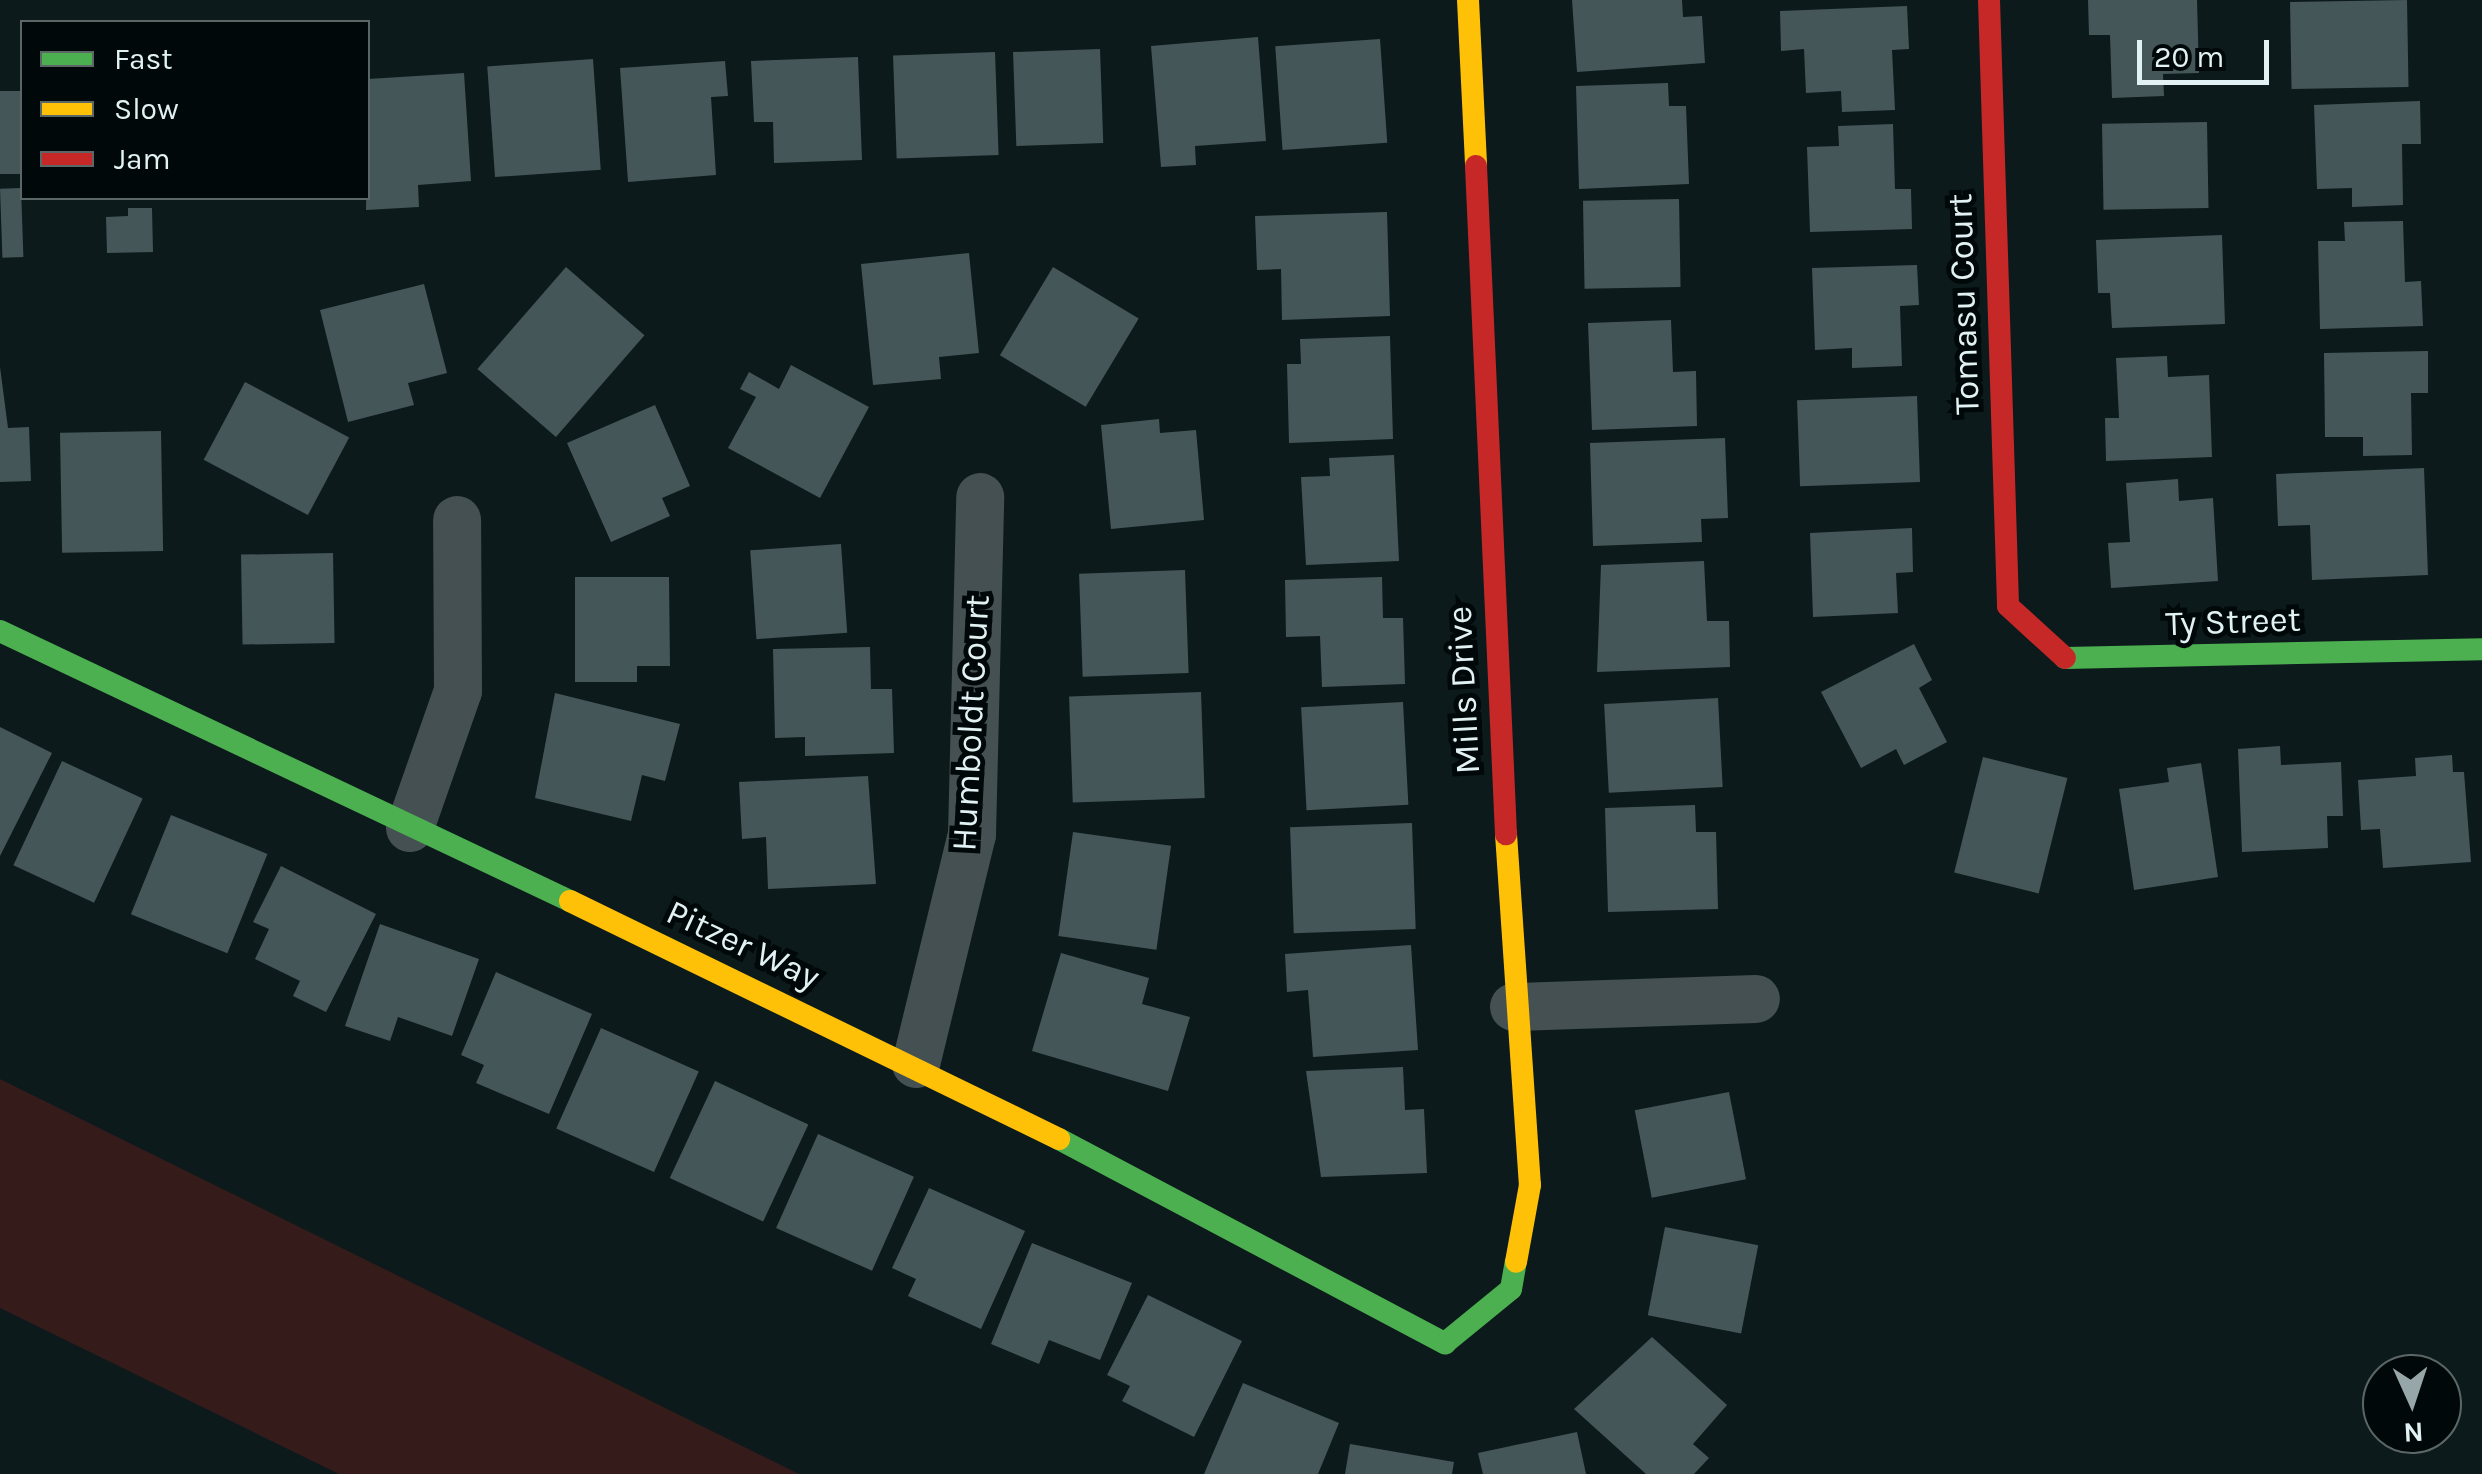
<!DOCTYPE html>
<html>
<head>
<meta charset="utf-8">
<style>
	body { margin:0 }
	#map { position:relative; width:2482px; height:1474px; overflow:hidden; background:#0c1a1c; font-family:Karla,sans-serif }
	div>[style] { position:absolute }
	.green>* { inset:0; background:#351b1a }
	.building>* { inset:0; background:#455658; transform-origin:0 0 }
	.street>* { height:48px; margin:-24px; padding:0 24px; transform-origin:24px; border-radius:24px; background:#445051 }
	.fast>* { height:22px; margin:-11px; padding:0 11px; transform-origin:11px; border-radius:11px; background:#4caf50 }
	.slow>* { height:22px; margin:-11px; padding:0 11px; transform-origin:11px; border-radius:11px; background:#ffc107 }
	.jam>* { height:22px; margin:-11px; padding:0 11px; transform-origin:11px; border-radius:11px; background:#c62828 }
	span { translate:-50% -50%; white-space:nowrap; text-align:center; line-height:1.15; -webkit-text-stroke:10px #010809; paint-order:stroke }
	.street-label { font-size:35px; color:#e2f2f4 }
	.legend { position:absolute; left:20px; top:20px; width:350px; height:180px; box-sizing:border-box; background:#010809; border:2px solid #5b6667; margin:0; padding:12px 18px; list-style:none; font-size:30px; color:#e2f2f4 }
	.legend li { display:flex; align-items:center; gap:20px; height:50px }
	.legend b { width:50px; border:2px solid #5b6667 }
	.north { position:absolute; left:2362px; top:1354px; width:100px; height:100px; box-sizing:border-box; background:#010809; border:2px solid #5b6667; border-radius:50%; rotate:177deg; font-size:28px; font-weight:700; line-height:40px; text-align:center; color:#e2f2f4 }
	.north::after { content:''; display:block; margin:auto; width:35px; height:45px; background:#97a6a8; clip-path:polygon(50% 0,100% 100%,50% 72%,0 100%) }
	.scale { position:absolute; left:2137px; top:40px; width:132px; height:45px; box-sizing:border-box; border:5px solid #e2f2f4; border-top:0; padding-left:12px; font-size:30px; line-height:35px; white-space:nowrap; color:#e2f2f4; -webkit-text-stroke:8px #010809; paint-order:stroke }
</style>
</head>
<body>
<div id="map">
	<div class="green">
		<div style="clip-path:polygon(0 1079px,799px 1474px,339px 1474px,0 1308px)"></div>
	</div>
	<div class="building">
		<div style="clip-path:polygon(1572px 0,1682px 0,1683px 17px,1702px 16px,1705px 63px,1577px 72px)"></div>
		<div style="clip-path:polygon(2088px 0,2197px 0,2199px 73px,2163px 74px,2164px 96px,2112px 98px,2110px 35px,2089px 35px)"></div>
		<div style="left:2407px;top:0;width:87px;height:117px;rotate:89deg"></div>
		<div style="clip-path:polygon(1907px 6px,1909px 49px,1892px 50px,1895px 110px,1842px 112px,1841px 91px,1806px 93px,1804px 49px,1781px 51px,1780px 11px)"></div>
		<div style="clip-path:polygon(1258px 37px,1266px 141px,1195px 146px,1196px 165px,1161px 167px,1151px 46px)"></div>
		<div style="left:1380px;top:39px;width:104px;height:105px;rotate:86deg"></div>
		<div style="left:1100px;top:49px;width:94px;height:87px;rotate:88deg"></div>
		<div style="left:995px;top:52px;width:103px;height:102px;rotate:88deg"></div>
		<div style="clip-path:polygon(858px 57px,862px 160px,774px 163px,773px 122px,754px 122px,751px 61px)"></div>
		<div style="left:593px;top:59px;width:111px;height:106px;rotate:86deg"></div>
		<div style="clip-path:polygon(725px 61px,728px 96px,711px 97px,716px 175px,628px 182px,620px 68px)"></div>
		<div style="clip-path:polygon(464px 73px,471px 181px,418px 185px,419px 207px,366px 210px,368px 79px)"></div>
		<div style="clip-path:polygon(1668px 83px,1669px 106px,1686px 106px,1689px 184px,1579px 189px,1576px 86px)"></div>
		<div style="left:0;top:91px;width:22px;height:83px"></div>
		<div style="clip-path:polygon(2420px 101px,2421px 144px,2402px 144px,2403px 205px,2352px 207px,2352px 188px,2317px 189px,2314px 105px)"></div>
		<div style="left:2207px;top:122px;width:86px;height:105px;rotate:89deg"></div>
		<div style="clip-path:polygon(1893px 124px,1895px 189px,1911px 189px,1912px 229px,1810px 232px,1807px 147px,1839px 146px,1838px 126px)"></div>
		<div style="left:21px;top:188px;width:69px;height:21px;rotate:88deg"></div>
		<div style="left:1679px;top:199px;width:88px;height:96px;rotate:89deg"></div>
		<div style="clip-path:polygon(128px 208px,152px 208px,153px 252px,107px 253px,106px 217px,128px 216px)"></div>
		<div style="clip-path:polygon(1387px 212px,1390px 316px,1282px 320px,1281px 269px,1257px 270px,1255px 216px)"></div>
		<div style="clip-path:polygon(2403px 221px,2405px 282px,2421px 281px,2423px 326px,2320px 329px,2318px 241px,2345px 241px,2344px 222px)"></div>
		<div style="clip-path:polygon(2222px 235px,2225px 324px,2112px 328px,2110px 293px,2098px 293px,2096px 240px)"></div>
		<div style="clip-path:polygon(969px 253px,979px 353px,939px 357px,941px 379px,873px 385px,861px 264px)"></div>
		<div style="clip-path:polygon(1917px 265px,1919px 305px,1900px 306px,1902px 366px,1852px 368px,1852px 348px,1815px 350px,1812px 268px)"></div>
		<div style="left:566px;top:267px;width:104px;height:135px;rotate:41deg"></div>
		<div style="left:1053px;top:267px;width:100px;height:103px;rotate:31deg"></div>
		<div style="clip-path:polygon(424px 284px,447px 373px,408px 383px,414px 405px,348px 422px,320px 310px)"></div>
		<div style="clip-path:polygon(1671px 320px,1673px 372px,1696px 371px,1697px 426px,1592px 430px,1588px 323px)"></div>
		<div style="clip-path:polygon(1390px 336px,1393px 439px,1289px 443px,1287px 364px,1301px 364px,1300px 339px)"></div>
		<div style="clip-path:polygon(2428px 351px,2428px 393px,2411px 393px,2412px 455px,2363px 456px,2363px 437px,2325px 437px,2324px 353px)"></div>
		<div style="clip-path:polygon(2167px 356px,2168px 377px,2209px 375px,2212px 457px,2106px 461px,2105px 418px,2119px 418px,2116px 358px)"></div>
		<div style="clip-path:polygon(791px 365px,869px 407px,820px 498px,728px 448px,756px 397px,740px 389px,749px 372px,779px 389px)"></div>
		<div style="clip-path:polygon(0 367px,8px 428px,29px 427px,31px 481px,0 482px)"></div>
		<div style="left:245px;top:382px;width:118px;height:88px;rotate:28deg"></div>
		<div style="left:1917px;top:396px;width:86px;height:120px;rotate:88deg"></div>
		<div style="clip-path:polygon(655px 405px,690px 486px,662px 498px,670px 516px,611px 542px,567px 443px)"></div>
		<div style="clip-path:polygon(1159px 419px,1160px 433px,1196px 430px,1204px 520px,1111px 529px,1101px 425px)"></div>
		<div style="left:161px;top:431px;width:120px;height:101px;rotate:89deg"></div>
		<div style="clip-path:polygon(1725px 438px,1728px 518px,1701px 519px,1702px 542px,1593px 546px,1590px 443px)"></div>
		<div style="clip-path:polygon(1394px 455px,1399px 561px,1306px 565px,1301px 477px,1330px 476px,1329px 458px)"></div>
		<div style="clip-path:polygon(2424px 468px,2428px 575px,2312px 580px,2310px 525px,2278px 526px,2276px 474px)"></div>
		<div style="clip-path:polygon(2178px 479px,2179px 501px,2213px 498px,2218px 581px,2111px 588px,2108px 543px,2130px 542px,2126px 483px)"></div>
		<div style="clip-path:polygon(1912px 528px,1913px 572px,1896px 573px,1898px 613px,1813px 617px,1810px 533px)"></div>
		<div style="left:841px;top:544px;width:89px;height:91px;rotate:86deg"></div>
		<div style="left:333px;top:553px;width:90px;height:92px;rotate:89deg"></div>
		<div style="clip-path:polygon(1704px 561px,1707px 621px,1729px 621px,1730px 667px,1597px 672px,1601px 565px)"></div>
		<div style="left:1185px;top:570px;width:103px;height:106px;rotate:88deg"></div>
		<div style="clip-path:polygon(575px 577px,669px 577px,670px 666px,637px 666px,637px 682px,575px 682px)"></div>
		<div style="clip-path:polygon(1382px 577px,1383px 618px,1403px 618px,1405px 684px,1322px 687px,1320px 636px,1286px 637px,1285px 580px)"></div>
		<div style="clip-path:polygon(1914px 644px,1932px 680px,1919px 688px,1947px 742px,1904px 765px,1896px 749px,1861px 768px,1821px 692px)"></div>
		<div style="clip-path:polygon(870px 647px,871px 689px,892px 689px,894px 753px,805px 756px,805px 737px,775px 738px,773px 649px)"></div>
		<div style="left:1201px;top:692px;width:106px;height:132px;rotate:88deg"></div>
		<div style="clip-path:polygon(555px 693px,680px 724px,665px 781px,642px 775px,631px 821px,535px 798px)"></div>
		<div style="left:1718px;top:698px;width:89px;height:114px;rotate:87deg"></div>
		<div style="left:1403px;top:702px;width:103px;height:102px;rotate:87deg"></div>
		<div style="clip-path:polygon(0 727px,52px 753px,0 856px)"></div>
		<div style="clip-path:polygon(2280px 746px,2281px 765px,2341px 762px,2343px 816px,2327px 816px,2328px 848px,2242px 852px,2238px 749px)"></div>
		<div style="clip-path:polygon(2452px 755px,2453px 772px,2464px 772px,2471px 862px,2383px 868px,2380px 829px,2361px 830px,2358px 780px,2416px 776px,2415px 758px)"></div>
		<div style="left:1983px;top:757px;width:87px;height:119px;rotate:14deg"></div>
		<div style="left:62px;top:761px;width:89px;height:115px;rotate:25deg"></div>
		<div style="clip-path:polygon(2201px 763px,2218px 877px,2134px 890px,2119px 789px,2169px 782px,2167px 768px)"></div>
		<div style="clip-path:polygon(868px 776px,876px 884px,768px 889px,766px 837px,742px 839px,739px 782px)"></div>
		<div style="clip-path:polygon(1695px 805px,1696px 832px,1716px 832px,1718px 909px,1608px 912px,1605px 808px)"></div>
		<div style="left:171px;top:815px;width:104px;height:107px;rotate:22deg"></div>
		<div style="left:1412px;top:823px;width:106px;height:122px;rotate:88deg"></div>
		<div style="left:1073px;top:832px;width:99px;height:105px;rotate:8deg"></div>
		<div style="clip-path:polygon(281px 866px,376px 914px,326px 1012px,293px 996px,300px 981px,255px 959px,269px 929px,253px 922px)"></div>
		<div style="clip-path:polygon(380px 924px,479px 959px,452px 1036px,398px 1017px,390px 1041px,345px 1026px)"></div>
		<div style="clip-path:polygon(1411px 945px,1418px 1050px,1313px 1057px,1308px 990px,1287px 992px,1285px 954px)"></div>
		<div style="clip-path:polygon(1061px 953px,1149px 978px,1142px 1004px,1190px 1017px,1168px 1091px,1032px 1051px)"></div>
		<div style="clip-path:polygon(496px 972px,592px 1014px,549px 1114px,476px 1083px,484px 1065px,461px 1055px)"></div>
		<div style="left:601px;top:1028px;width:107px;height:110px;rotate:24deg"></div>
		<div style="clip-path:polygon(1403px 1067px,1405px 1110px,1424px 1109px,1427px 1173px,1321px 1177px,1306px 1071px)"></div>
		<div style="left:715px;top:1081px;width:103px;height:107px;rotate:25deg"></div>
		<div style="left:1729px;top:1092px;width:89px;height:96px;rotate:79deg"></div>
		<div style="left:818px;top:1134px;width:105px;height:103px;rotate:24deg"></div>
		<div style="clip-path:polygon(929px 1188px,1025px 1231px,981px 1329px,908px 1296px,916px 1279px,892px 1268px)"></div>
		<div style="left:1665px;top:1227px;width:95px;height:90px;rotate:11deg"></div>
		<div style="clip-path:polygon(1032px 1243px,1132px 1283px,1100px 1360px,1049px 1340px,1039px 1364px,991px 1344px)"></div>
		<div style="clip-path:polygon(1148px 1295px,1242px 1341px,1194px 1437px,1122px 1401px,1130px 1386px,1107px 1375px)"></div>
		<div style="clip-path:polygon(1652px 1337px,1727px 1405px,1693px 1444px,1709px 1458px,1694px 1474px,1646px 1474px,1574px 1409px)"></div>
		<div style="clip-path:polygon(1243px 1383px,1339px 1423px,1318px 1474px,1204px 1474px)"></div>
		<div style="clip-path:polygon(1577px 1432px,1586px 1474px,1483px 1474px,1478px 1453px)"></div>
		<div style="clip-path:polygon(1350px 1444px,1454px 1462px,1452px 1474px,1345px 1474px)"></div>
	</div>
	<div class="street">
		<div style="left:410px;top:828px;width:145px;rotate:-70.7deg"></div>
		<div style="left:458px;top:691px;width:171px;rotate:-90.3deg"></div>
		<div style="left:1514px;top:1007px;width:242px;rotate:-1.9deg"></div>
		<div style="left:916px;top:1064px;width:236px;rotate:-76.3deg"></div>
		<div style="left:972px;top:835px;width:338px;rotate:-88.6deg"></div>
	</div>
	<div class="fast">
		<div style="left:0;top:631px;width:631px;rotate:25.35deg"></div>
		<div style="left:2065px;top:658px;width:417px;rotate:-1.2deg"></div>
		<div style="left:1059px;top:1139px;width:437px;rotate:27.9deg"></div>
		<div style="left:1445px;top:1343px;width:85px;rotate:-39.3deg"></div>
		<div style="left:1511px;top:1289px;width:27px;rotate:-80deg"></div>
	</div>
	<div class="slow">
		<div style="left:1468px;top:0;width:166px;rotate:87.2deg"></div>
		<div style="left:1506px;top:834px;width:352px;rotate:86.1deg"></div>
		<div style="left:1530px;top:1185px;width:78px;rotate:100.3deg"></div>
		<div style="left:570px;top:901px;width:544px;rotate:25.95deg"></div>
	</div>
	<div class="jam">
		<div style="left:1989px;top:0;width:606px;rotate:88.2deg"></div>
		<div style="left:2008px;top:606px;width:77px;rotate:42.4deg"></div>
		<div style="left:1476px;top:166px;width:669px;rotate:87.43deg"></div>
	</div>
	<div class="street-label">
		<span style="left:1964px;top:304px;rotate:-92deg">Tomasu Court</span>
		<span style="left:2233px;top:622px;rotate:-2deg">Ty Street</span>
		<span style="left:1464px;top:690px;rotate:-93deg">Mills Drive</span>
		<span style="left:971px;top:723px;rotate:-87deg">Humboldt Court</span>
		<span style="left:743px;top:945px;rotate:25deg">Pitzer Way</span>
	</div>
	<ul class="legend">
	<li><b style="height:12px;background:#4caf50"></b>Fast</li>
	<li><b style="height:12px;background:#ffc107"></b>Slow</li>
	<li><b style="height:12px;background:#c62828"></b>Jam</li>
	</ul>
	<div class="north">N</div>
	<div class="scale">20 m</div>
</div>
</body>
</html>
